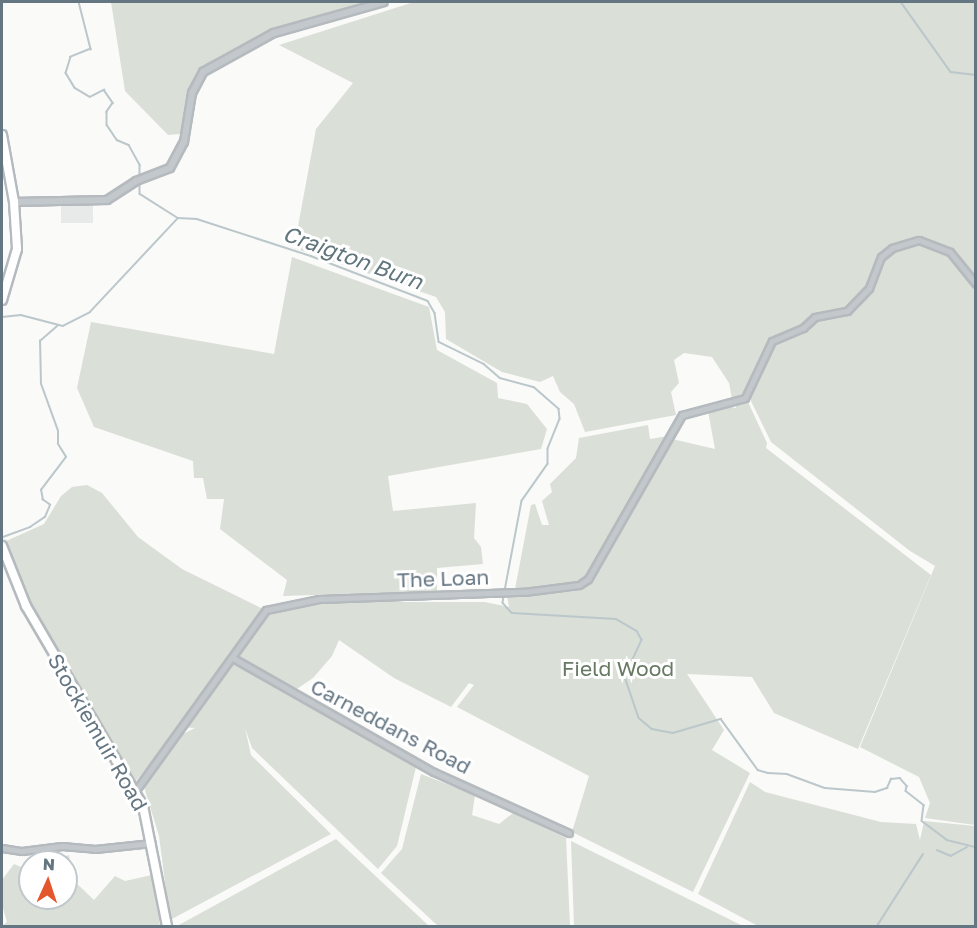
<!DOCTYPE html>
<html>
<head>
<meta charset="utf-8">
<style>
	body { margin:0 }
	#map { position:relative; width:977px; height:928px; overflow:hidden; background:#fafaf8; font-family:"Golos Text",sans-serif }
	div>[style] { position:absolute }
	.built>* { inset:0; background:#e8e9e9; transform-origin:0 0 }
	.green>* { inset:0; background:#dadfd7 }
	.stream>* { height:1.5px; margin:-0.75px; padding:0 0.75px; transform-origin:0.75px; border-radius:0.75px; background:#bbc7cb }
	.roads { filter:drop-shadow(2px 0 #b5babe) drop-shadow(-2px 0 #b5babe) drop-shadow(0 2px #b5babe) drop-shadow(0 -2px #b5babe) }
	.minor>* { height:5px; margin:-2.5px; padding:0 2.5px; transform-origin:2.5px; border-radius:2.5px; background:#c3c8cc }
	.tertiary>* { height:6px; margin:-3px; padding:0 3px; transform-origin:3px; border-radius:3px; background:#c3c8cc }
	.primary>* { height:8px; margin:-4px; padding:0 4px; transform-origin:4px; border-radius:4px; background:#fff }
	span { translate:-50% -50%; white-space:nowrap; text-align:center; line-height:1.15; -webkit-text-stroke:6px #fff; paint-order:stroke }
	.street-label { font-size:21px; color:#657683 }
	.park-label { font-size:21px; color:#687a64 }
	.water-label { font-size:22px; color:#60757c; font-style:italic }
	.frame { position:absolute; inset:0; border:3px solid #657683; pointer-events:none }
	.north { position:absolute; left:18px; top:850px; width:60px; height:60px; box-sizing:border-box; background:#fff; border:2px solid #c1c8cd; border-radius:50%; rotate:3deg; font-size:16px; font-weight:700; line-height:24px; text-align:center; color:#657683 }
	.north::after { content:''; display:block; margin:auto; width:21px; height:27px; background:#e4572e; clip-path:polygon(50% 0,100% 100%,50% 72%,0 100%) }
</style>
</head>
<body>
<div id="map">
	<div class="built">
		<div style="left:93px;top:204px;width:19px;height:32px;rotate:90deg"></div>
	</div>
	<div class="green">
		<div style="clip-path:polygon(111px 2px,376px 2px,265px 32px,220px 56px,200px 70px,181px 134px,168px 135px,125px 91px)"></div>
		<div style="clip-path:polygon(414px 2px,975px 2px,975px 825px,925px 818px,930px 803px,919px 777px,860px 747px,935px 566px,910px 551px,771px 442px,749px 397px,776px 339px,803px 333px,810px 323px,805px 320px,802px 326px,771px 337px,743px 396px,732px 399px,729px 383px,712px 357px,684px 353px,674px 360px,679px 383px,671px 392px,676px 415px,585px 432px,574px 404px,560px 392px,553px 376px,540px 382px,502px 372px,446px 339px,445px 312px,436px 297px,294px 248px,316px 129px,353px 83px,279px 45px)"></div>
		<div style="clip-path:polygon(292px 257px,429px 307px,437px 350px,497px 383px,498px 398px,527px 404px,547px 429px,541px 449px,388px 476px,393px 511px,476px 503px,474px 538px,481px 547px,483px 564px,437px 568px,437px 591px,283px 596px,287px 580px,220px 529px,224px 499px,207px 499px,203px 478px,194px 478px,193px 461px,94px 427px,77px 388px,91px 322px,274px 354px)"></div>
		<div style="clip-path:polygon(748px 402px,767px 443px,766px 448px,931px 575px,858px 749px,774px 713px,752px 677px,687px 674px,724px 730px,712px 750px,750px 773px,693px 892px,572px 832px,589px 776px,457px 707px,474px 685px,469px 683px,451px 707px,394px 678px,339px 640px,332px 656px,313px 678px,288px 695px,416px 767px,397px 846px,378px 869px,252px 748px,245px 728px,251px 755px,331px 834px,170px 920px,159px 836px,144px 787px,181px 735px,195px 728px,179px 727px,136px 781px,133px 780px,38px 622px,4px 542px,44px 524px,61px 496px,72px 487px,87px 485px,102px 493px,138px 537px,182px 569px,269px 612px,319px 602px,485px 602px,509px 607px,507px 596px,573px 591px,587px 584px,672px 439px,715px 449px,708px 411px,725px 406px,736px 408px,736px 405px)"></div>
		<div style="clip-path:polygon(648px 425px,650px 439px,668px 436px,585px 578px,560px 586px,515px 589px,531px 505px,535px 504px,542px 525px,549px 525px,542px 501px,552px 492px,550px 484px,576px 458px,579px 438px)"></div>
		<div style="clip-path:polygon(421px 774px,475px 795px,472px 815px,499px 824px,513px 813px,566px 838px,570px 926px,438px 926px,381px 873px,402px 849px)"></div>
		<div style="clip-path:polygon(750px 782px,765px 792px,881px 822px,916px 824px,920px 840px,924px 821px,975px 826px,975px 926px,758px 926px,698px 894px)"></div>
		<div style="clip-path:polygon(336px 839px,429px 926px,177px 926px)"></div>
		<div style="clip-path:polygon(571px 841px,743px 926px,574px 926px)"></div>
		<div style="clip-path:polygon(69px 855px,73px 880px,94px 900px,115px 876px,125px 881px,152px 875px,160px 926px,2px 926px,7px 922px,2px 905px,2px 880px,14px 864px,30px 871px,30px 898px,66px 898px,66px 862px,52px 862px)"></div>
	</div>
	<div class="stream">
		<div style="left:79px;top:2px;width:49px;rotate:75.7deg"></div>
		<div style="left:91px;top:49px;width:22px;rotate:158deg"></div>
		<div style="left:71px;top:57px;width:17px;rotate:107deg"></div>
		<div style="left:66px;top:73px;width:17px;rotate:59deg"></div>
		<div style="left:75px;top:88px;width:17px;rotate:31deg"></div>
		<div style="left:90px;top:97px;width:16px;rotate:-27deg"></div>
		<div style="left:104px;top:90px;width:16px;rotate:55deg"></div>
		<div style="left:113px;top:103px;width:11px;rotate:124deg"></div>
		<div style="left:107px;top:112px;width:13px;rotate:90deg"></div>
		<div style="left:107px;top:125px;width:18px;rotate:56deg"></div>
		<div style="left:117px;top:140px;width:13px;rotate:23deg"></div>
		<div style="left:129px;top:145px;width:23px;rotate:61deg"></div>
		<div style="left:140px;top:165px;width:12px;rotate:90deg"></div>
		<div style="left:901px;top:2px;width:86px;rotate:54.5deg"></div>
		<div style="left:951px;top:72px;width:25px;rotate:7deg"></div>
		<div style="left:140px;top:182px;width:12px;rotate:90deg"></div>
		<div style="left:140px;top:194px;width:45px;rotate:32.3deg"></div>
		<div style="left:178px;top:218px;width:19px;rotate:3deg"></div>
		<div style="left:197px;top:219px;width:120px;rotate:18deg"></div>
		<div style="left:311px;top:256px;width:125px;rotate:21deg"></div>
		<div style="left:428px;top:301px;width:14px;rotate:60deg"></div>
		<div style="left:435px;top:313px;width:29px;rotate:82deg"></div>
		<div style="left:439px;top:342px;width:50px;rotate:26.1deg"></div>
		<div style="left:484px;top:364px;width:21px;rotate:41deg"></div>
		<div style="left:500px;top:378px;width:35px;rotate:15deg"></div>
		<div style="left:534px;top:387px;width:33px;rotate:41deg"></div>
		<div style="left:559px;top:409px;width:10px;rotate:84deg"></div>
		<div style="left:560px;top:419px;width:32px;rotate:112deg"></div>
		<div style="left:548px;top:449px;width:15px;rotate:90deg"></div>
		<div style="left:548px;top:464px;width:45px;rotate:125.1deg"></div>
		<div style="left:522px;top:501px;width:92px;rotate:100.7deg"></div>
		<div style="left:2px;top:317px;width:19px;rotate:-6deg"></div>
		<div style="left:21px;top:315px;width:43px;rotate:14.7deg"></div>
		<div style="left:63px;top:326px;width:30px;rotate:-27deg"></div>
		<div style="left:90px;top:312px;width:127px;rotate:-46.9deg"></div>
		<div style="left:3px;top:537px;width:29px;rotate:-20deg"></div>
		<div style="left:30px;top:527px;width:18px;rotate:-34deg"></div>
		<div style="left:45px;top:517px;width:13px;rotate:-67deg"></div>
		<div style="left:50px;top:505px;width:9px;rotate:-144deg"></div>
		<div style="left:43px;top:500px;width:10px;rotate:-101deg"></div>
		<div style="left:41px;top:490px;width:41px;rotate:-52.9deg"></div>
		<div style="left:66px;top:457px;width:15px;rotate:-122deg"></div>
		<div style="left:58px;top:444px;width:13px;rotate:-90deg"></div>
		<div style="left:58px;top:431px;width:50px;rotate:-109.9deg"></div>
		<div style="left:41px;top:384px;width:43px;rotate:-91.3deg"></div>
		<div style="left:40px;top:341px;width:23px;rotate:-41deg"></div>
		<div style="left:504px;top:596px;width:7px;rotate:98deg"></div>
		<div style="left:503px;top:603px;width:13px;rotate:48deg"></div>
		<div style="left:512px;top:613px;width:104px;rotate:3.3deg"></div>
		<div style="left:616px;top:619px;width:24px;rotate:30deg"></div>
		<div style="left:637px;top:631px;width:10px;rotate:61deg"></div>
		<div style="left:642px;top:640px;width:41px;rotate:114.7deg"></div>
		<div style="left:625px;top:677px;width:43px;rotate:71.1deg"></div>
		<div style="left:639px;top:718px;width:17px;rotate:40deg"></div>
		<div style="left:652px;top:729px;width:21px;rotate:11deg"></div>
		<div style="left:673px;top:733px;width:50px;rotate:-16.3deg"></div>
		<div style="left:721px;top:719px;width:63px;rotate:54deg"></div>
		<div style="left:758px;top:770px;width:10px;rotate:17deg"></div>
		<div style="left:768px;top:773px;width:19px;rotate:3deg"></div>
		<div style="left:787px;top:774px;width:40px;rotate:20.2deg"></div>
		<div style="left:825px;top:788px;width:50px;rotate:4.6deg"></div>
		<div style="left:875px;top:792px;width:13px;rotate:-18deg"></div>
		<div style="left:887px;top:788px;width:10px;rotate:-66deg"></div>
		<div style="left:891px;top:779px;width:9px;rotate:-6deg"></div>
		<div style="left:900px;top:778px;width:11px;rotate:49deg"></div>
		<div style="left:907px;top:786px;width:5px;rotate:101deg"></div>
		<div style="left:906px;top:791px;width:23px;rotate:38deg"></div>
		<div style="left:924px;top:805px;width:16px;rotate:97deg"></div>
		<div style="left:922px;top:821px;width:31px;rotate:37deg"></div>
		<div style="left:947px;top:840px;width:30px;rotate:14deg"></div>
		<div style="left:937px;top:850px;width:15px;rotate:23deg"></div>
		<div style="left:951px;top:856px;width:18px;rotate:-29deg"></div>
		<div style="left:877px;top:926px;width:85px;rotate:-57.4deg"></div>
	</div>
	<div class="roads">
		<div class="minor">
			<div style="left:233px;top:658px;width:231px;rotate:29.6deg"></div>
			<div style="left:434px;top:772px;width:148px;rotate:24.3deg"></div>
			<div style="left:136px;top:790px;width:222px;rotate:-54.2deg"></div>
			<div style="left:266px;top:610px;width:54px;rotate:-11.7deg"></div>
			<div style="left:319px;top:599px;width:205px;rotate:-2deg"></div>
			<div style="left:524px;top:592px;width:55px;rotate:-7.3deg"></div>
			<div style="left:579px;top:585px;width:11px;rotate:-34deg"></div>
			<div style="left:588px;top:579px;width:189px;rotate:-60.2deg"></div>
			<div style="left:682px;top:415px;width:65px;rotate:-15.1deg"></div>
			<div style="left:745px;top:398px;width:63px;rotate:-64.7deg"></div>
			<div style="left:772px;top:341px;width:34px;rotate:-23deg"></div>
			<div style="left:803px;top:328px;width:16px;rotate:-43deg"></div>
			<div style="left:815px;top:317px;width:33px;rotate:-11deg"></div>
			<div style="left:847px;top:311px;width:32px;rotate:-46deg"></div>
			<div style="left:869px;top:288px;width:33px;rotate:-69deg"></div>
			<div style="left:881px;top:257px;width:14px;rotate:-39deg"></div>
			<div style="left:892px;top:248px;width:28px;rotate:-17deg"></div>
			<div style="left:919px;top:240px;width:33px;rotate:21deg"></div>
			<div style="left:950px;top:252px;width:41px;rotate:50.9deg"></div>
			<div style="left:2px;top:848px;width:20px;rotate:9deg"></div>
			<div style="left:22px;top:851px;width:40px;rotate:-7.1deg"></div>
			<div style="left:62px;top:846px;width:33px;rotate:5deg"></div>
			<div style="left:95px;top:849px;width:57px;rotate:-6deg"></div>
		</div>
		<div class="tertiary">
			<div style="left:14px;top:202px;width:93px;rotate:-1.2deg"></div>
			<div style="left:107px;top:200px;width:35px;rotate:-33deg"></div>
			<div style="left:136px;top:181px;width:36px;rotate:-21deg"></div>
			<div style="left:170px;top:168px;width:30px;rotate:-62deg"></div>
			<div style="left:184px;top:142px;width:50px;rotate:-80.7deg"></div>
			<div style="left:192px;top:93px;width:24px;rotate:-62deg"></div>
			<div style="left:203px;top:72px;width:81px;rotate:-28.8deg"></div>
			<div style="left:274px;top:33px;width:114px;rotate:-15.7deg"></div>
		</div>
		<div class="primary">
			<div style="left:2px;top:135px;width:68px;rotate:79.8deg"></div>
			<div style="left:14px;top:202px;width:47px;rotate:86.3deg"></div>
			<div style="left:17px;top:249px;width:53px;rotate:106.4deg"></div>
			<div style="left:2px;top:546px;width:65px;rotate:68.2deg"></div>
			<div style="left:26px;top:606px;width:232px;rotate:59.7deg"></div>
			<div style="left:143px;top:806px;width:122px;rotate:78.7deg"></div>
		</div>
	</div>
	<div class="street-label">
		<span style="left:443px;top:578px;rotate:-2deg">The Loan</span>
		<span style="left:391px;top:726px;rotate:28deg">Carneddans Road</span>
		<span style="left:98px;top:732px;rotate:60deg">Stockiemuir Road</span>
	</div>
	<div class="park-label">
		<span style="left:618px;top:668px">Field Wood</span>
	</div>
	<div class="water-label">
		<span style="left:353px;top:257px;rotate:20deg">Craigton Burn</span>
	</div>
	<div class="frame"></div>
	<div class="north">N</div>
</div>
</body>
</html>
